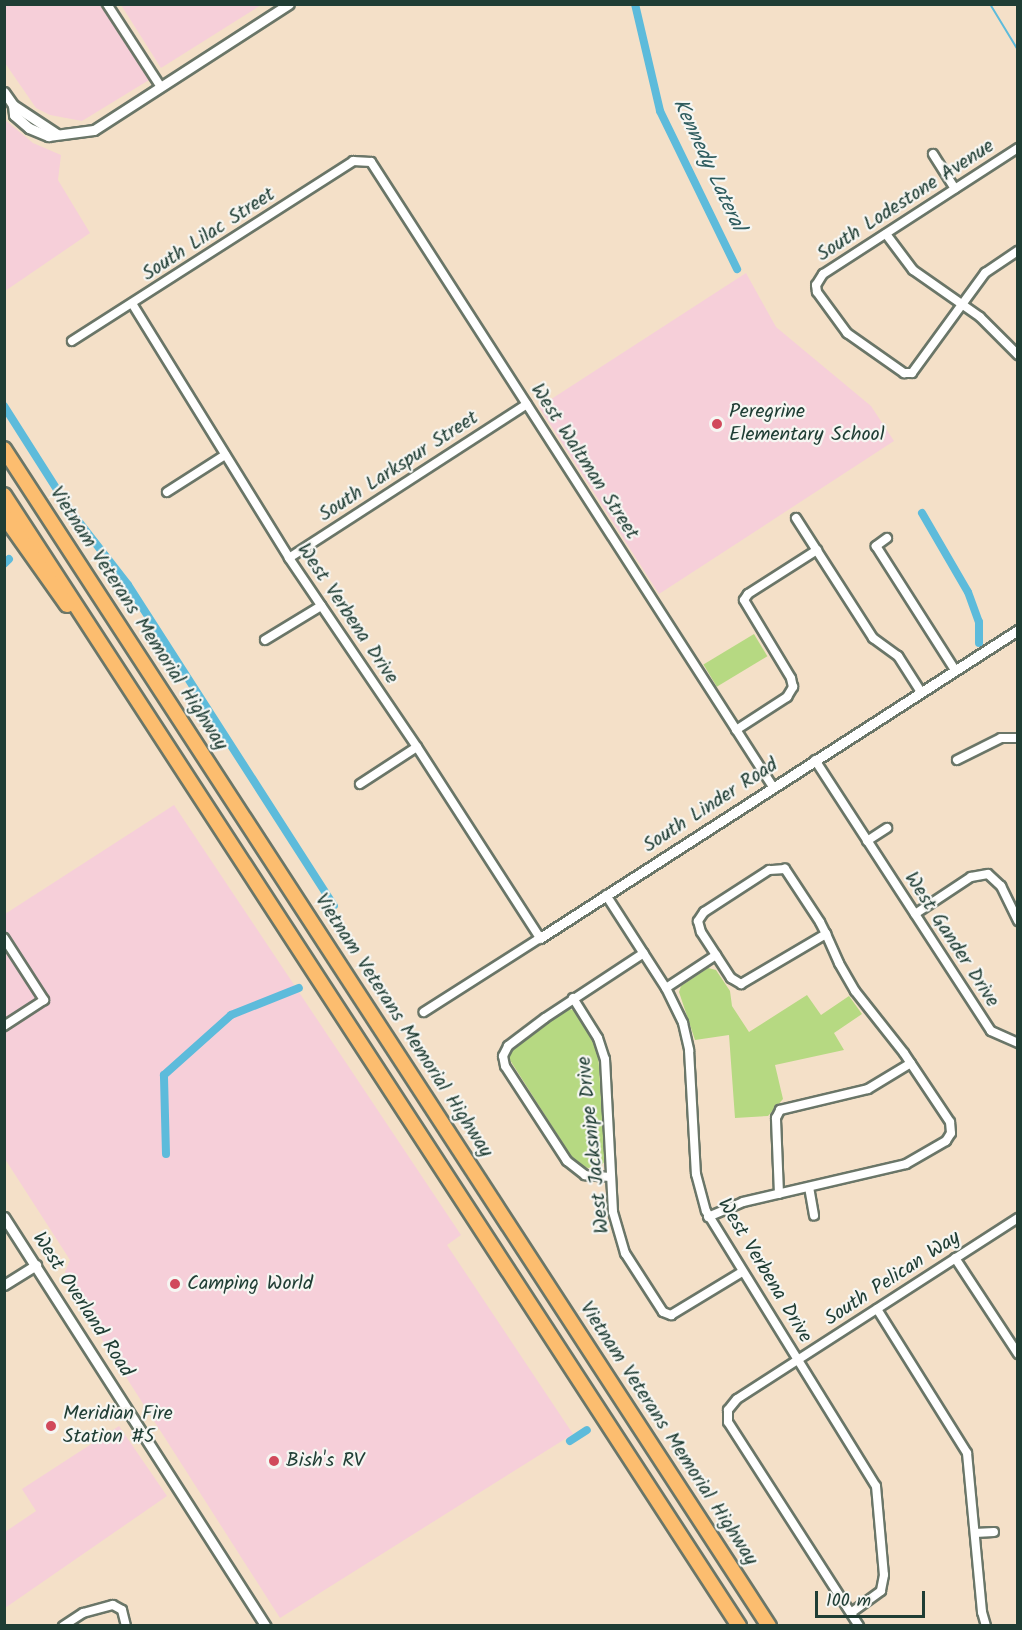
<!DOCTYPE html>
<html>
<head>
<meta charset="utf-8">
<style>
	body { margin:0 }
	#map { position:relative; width:1022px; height:1630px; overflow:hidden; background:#f4e0c8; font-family:Kalam,sans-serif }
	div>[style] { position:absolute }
	.built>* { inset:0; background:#f6cfd9 }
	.green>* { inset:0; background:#b6d982; transform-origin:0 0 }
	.stream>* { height:2px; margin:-1px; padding:0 1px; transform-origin:1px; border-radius:1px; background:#5dbbdb }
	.canal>* { height:8px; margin:-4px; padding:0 4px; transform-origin:4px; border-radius:4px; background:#5dbbdb }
	.roads { filter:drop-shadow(2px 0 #6a7668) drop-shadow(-2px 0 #6a7668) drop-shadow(0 2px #6a7668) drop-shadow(0 -2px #6a7668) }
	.minor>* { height:8px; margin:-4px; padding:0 4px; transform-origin:4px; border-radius:4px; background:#fff }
	.tertiary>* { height:9px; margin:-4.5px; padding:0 4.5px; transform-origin:4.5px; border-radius:4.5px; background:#fff }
	.motorway>* { height:14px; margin:-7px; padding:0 7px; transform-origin:7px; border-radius:7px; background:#fcbd6f }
	.dots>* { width:16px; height:16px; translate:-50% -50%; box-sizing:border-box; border:3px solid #f6f6f2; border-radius:50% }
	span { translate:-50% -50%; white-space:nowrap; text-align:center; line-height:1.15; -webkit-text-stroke:4.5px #f6f6f2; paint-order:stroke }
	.street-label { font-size:20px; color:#1f3d34 }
	.poi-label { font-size:20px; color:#1f3d34 }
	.left { translate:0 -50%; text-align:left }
	.water-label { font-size:21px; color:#2e5c5e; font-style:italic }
	.frame { position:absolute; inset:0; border:6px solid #1f3d34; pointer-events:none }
	.scale { position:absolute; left:815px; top:1591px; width:110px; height:27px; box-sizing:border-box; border:3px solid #1f3d34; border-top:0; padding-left:8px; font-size:18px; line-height:21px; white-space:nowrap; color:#1f3d34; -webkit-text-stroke:4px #f6f6f2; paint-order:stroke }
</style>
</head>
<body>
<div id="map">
	<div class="built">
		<div style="clip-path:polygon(5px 4px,100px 5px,149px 80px,82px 121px,50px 115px,36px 108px,5px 63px)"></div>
		<div style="clip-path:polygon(121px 5px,261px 5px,161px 68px)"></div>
		<div style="clip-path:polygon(5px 120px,33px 143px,61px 155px,58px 180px,90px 233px,5px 291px)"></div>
		<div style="clip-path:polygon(746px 273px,776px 327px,871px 406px,894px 441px,659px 594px,539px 407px)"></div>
		<div style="clip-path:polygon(174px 805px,461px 1235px,447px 1245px,573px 1434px,280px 1618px,94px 1327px,65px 1272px,70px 1260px,5px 1159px,5px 914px)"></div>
		<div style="clip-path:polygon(119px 1426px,167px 1496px,5px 1608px,5px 1532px,36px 1511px,22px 1489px)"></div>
	</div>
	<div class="green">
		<div style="left:754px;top:634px;width:26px;height:59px;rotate:59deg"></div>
		<div style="clip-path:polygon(708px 968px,716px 970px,730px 991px,732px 1006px,749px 1032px,807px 995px,821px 1015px,849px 996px,862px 1014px,834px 1033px,844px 1050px,775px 1065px,783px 1099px,768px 1116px,735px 1118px,729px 1035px,695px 1040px,679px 992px,681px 986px)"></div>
		<div style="clip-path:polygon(566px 1008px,576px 1011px,598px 1052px,605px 1161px,597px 1170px,580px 1166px,571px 1156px,508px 1057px,511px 1050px)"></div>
	</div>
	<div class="stream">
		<div style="left:990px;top:4px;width:54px;rotate:58.7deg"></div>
	</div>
	<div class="canal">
		<div style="left:635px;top:4px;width:110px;rotate:76.8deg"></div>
		<div style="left:660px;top:111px;width:176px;rotate:64deg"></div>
		<div style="left:4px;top:406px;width:127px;rotate:57.6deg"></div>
		<div style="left:72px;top:513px;width:91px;rotate:52.1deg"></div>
		<div style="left:128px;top:585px;width:381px;rotate:57.3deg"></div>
		<div style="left:922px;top:513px;width:91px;rotate:59.8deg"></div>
		<div style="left:968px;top:592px;width:32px;rotate:70deg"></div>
		<div style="left:979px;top:622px;width:21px;rotate:90deg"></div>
		<div style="left:4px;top:564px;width:7px;rotate:-45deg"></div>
		<div style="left:166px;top:1154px;width:79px;rotate:-91.5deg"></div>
		<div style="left:164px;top:1075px;width:90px;rotate:-41.8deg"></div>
		<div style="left:231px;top:1015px;width:73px;rotate:-21.7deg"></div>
		<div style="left:570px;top:1441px;width:20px;rotate:-33deg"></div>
	</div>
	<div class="roads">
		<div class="minor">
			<div style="left:107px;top:4px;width:99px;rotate:57deg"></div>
			<div style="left:1018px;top:148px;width:232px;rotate:147.1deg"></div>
			<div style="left:823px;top:274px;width:13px;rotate:122deg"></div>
			<div style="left:816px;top:285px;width:7px;rotate:82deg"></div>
			<div style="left:817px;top:292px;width:51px;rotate:53.8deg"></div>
			<div style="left:847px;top:333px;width:70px;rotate:35.1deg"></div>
			<div style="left:904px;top:373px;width:8px"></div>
			<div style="left:912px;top:373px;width:124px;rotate:-53.9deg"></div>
			<div style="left:985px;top:273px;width:40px;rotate:-34deg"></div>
			<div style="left:933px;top:154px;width:41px;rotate:57.8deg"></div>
			<div style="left:886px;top:234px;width:45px;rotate:53.1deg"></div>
			<div style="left:913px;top:270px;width:82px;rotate:35deg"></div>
			<div style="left:980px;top:317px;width:54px;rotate:45deg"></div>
			<div style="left:133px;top:305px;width:297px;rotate:58.3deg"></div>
			<div style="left:289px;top:558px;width:228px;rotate:55.9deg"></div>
			<div style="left:417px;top:747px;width:227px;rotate:57.2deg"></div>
			<div style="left:540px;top:938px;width:138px;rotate:147.5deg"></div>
			<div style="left:72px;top:341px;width:334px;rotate:-32.6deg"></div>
			<div style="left:353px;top:161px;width:18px;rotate:3deg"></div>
			<div style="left:371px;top:162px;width:743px;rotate:57.25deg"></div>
			<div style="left:167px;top:492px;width:69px;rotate:-32.5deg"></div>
			<div style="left:796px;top:518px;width:143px;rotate:57.3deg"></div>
			<div style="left:873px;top:638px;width:31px;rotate:36deg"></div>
			<div style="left:898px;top:656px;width:43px;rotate:57.4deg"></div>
			<div style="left:887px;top:538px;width:14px;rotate:144deg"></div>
			<div style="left:876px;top:546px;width:147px;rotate:57.5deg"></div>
			<div style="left:289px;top:558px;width:283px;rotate:-32.9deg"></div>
			<div style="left:265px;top:640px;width:66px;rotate:-31.3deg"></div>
			<div style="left:736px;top:730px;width:61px;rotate:-32.9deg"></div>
			<div style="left:787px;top:697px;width:12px;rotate:-59deg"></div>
			<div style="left:793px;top:687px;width:9px;rotate:-103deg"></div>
			<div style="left:791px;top:678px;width:91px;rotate:-121.1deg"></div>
			<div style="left:744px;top:600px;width:7px;rotate:-56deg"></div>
			<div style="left:748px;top:594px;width:82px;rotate:-32.5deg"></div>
			<div style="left:815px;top:760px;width:323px;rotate:57deg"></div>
			<div style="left:991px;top:1031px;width:30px;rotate:24deg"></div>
			<div style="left:957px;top:760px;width:49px;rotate:-26.6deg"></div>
			<div style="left:1001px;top:738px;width:17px"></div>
			<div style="left:360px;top:784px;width:68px;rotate:-33deg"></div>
			<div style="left:867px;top:841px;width:24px;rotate:-33deg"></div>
			<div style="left:606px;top:895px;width:111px;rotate:57.2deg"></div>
			<div style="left:666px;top:988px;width:39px;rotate:64deg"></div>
			<div style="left:683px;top:1023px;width:28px;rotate:77deg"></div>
			<div style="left:689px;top:1050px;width:124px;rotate:86.8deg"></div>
			<div style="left:696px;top:1174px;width:38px;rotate:75deg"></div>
			<div style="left:706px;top:1211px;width:323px;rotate:58.3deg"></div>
			<div style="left:876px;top:1486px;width:89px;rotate:84.9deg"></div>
			<div style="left:884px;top:1575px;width:16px;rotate:101deg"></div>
			<div style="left:881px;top:1591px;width:37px;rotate:144deg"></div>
			<div style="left:915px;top:914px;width:67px;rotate:-33.5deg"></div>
			<div style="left:971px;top:877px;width:17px;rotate:-10deg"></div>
			<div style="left:988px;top:874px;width:18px;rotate:43deg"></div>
			<div style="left:1001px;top:886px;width:39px;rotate:64deg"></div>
			<div style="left:4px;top:938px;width:74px;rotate:57.2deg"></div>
			<div style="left:44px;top:1000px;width:48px;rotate:147deg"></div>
			<div style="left:666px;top:988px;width:60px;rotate:-33.4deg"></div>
			<div style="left:573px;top:998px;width:47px;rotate:58deg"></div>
			<div style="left:598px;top:1038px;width:22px;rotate:72deg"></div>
			<div style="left:605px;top:1059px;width:153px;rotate:87deg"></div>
			<div style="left:613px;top:1212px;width:43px;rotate:73.7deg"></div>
			<div style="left:625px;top:1253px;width:70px;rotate:57.2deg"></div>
			<div style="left:663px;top:1312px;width:9px;rotate:21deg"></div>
			<div style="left:671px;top:1315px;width:83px;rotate:-31.2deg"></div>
			<div style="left:611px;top:1177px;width:26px;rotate:-176deg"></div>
			<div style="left:585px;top:1175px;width:23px;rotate:-142deg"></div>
			<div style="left:567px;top:1161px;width:113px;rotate:-123.1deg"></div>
			<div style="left:505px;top:1066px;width:10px;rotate:-101deg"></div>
			<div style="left:503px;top:1056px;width:11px;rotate:-63deg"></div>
			<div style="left:508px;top:1046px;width:46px;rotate:-37.1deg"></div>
			<div style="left:545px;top:1018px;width:118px;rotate:-33.3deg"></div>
			<div style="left:809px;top:1187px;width:29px;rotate:80deg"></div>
			<div style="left:779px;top:1194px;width:76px;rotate:-92.3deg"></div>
			<div style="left:776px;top:1118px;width:9px;rotate:-63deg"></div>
			<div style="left:780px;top:1110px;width:90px;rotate:-13.4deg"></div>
			<div style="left:868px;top:1089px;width:50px;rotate:-31.2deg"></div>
			<div style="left:708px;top:1217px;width:38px;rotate:-23deg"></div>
			<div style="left:743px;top:1202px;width:167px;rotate:-13.1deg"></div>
			<div style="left:906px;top:1164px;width:46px;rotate:-29.9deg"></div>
			<div style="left:946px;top:1141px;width:9px;rotate:-58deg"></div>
			<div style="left:951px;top:1133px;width:11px;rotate:-95deg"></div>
			<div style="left:950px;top:1122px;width:83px;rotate:-123.7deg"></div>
			<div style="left:904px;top:1053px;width:79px;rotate:-128.3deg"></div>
			<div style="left:855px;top:991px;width:32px;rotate:-120deg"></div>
			<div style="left:839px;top:963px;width:32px;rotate:-114deg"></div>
			<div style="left:826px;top:934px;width:13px;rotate:-117deg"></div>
			<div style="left:820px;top:922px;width:64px;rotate:-123.4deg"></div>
			<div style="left:785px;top:869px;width:16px;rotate:176deg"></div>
			<div style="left:769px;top:870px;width:77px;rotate:147.1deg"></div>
			<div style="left:704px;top:912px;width:11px;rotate:124deg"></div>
			<div style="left:698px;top:921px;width:11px;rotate:75deg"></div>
			<div style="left:701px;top:932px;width:55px;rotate:56.9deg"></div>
			<div style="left:731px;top:978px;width:12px;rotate:31deg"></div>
			<div style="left:741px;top:984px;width:99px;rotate:-30.5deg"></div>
			<div style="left:955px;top:1258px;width:115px;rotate:56.7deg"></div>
			<div style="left:877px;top:1309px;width:170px;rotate:58deg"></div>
			<div style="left:967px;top:1453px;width:160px;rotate:84.6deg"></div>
			<div style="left:982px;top:1612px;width:15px;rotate:74deg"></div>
			<div style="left:975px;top:1533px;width:19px;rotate:-3deg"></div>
			<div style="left:63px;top:1626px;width:24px;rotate:-33deg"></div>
			<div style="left:83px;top:1613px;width:31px;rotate:-15deg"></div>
			<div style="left:113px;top:1605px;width:10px;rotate:29deg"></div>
			<div style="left:122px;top:1610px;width:16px;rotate:76deg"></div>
			<div style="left:859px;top:1626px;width:242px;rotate:-122.7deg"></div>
			<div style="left:728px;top:1422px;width:12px;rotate:-90deg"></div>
			<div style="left:728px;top:1410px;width:14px;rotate:-51deg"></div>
			<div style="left:737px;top:1399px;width:334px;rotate:-32.8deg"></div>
		</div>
		<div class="tertiary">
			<div style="left:4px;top:92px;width:16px;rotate:55deg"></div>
			<div style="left:57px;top:134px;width:53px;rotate:-146.6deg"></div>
			<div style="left:13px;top:105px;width:10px;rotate:84deg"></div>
			<div style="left:14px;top:115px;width:20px;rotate:41deg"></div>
			<div style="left:29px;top:128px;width:21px;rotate:23deg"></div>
			<div style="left:48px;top:136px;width:46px;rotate:-7.4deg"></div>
			<div style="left:94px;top:130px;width:232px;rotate:-32.9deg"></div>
			<div style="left:540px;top:938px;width:569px;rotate:-32.8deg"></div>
			<div style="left:4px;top:1217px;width:486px;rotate:57.4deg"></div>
			<div style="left:4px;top:1285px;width:38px;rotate:-32deg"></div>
		</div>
		<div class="motorway">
			<div style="left:4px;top:449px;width:1404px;rotate:56.98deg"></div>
			<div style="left:4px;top:495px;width:1349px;rotate:56.98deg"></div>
			<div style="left:4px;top:516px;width:109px;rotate:54.7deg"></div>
		</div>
	</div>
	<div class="dots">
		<div style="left:717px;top:424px;background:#d1495b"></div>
		<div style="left:175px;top:1284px;background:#d1495b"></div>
		<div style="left:51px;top:1426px;background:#d1495b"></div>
		<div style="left:274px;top:1461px;background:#d1495b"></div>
	</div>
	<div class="street-label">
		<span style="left:906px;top:201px;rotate:-33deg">South Lodestone Avenue</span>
		<span style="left:209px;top:235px;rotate:-33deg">South Lilac Street</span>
		<span style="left:584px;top:462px;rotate:57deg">West Waltman Street</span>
		<span style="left:399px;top:467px;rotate:-33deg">South Larkspur Street</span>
		<span style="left:347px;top:614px;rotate:56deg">West Verbena Drive</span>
		<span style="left:138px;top:619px;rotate:57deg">Vietnam Veterans Memorial Highway</span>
		<span style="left:711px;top:806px;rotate:-33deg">South Linder Road</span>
		<span style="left:951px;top:940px;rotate:57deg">West Gander Drive</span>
		<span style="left:403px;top:1026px;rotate:57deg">Vietnam Veterans Memorial Highway</span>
		<span style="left:594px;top:1145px;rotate:-96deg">West Jacksnipe Drive</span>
		<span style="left:764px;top:1271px;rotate:59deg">West Verbena Drive</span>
		<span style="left:893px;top:1279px;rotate:-33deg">South Pelican Way</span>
		<span style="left:82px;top:1305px;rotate:57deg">West Overland Road</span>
		<span style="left:668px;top:1434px;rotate:57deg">Vietnam Veterans Memorial Highway</span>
	</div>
	<div class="poi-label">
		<span class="left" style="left:729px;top:424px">Peregrine<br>Elementary School</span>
		<span class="left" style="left:187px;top:1284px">Camping World</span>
		<span class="left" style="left:63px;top:1426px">Meridian Fire<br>Station #5</span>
		<span class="left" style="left:286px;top:1461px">Bish's RV</span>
	</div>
	<div class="water-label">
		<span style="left:708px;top:165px;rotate:65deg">Kennedy Lateral</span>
	</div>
	<div class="frame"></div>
	<div class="scale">100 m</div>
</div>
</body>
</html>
